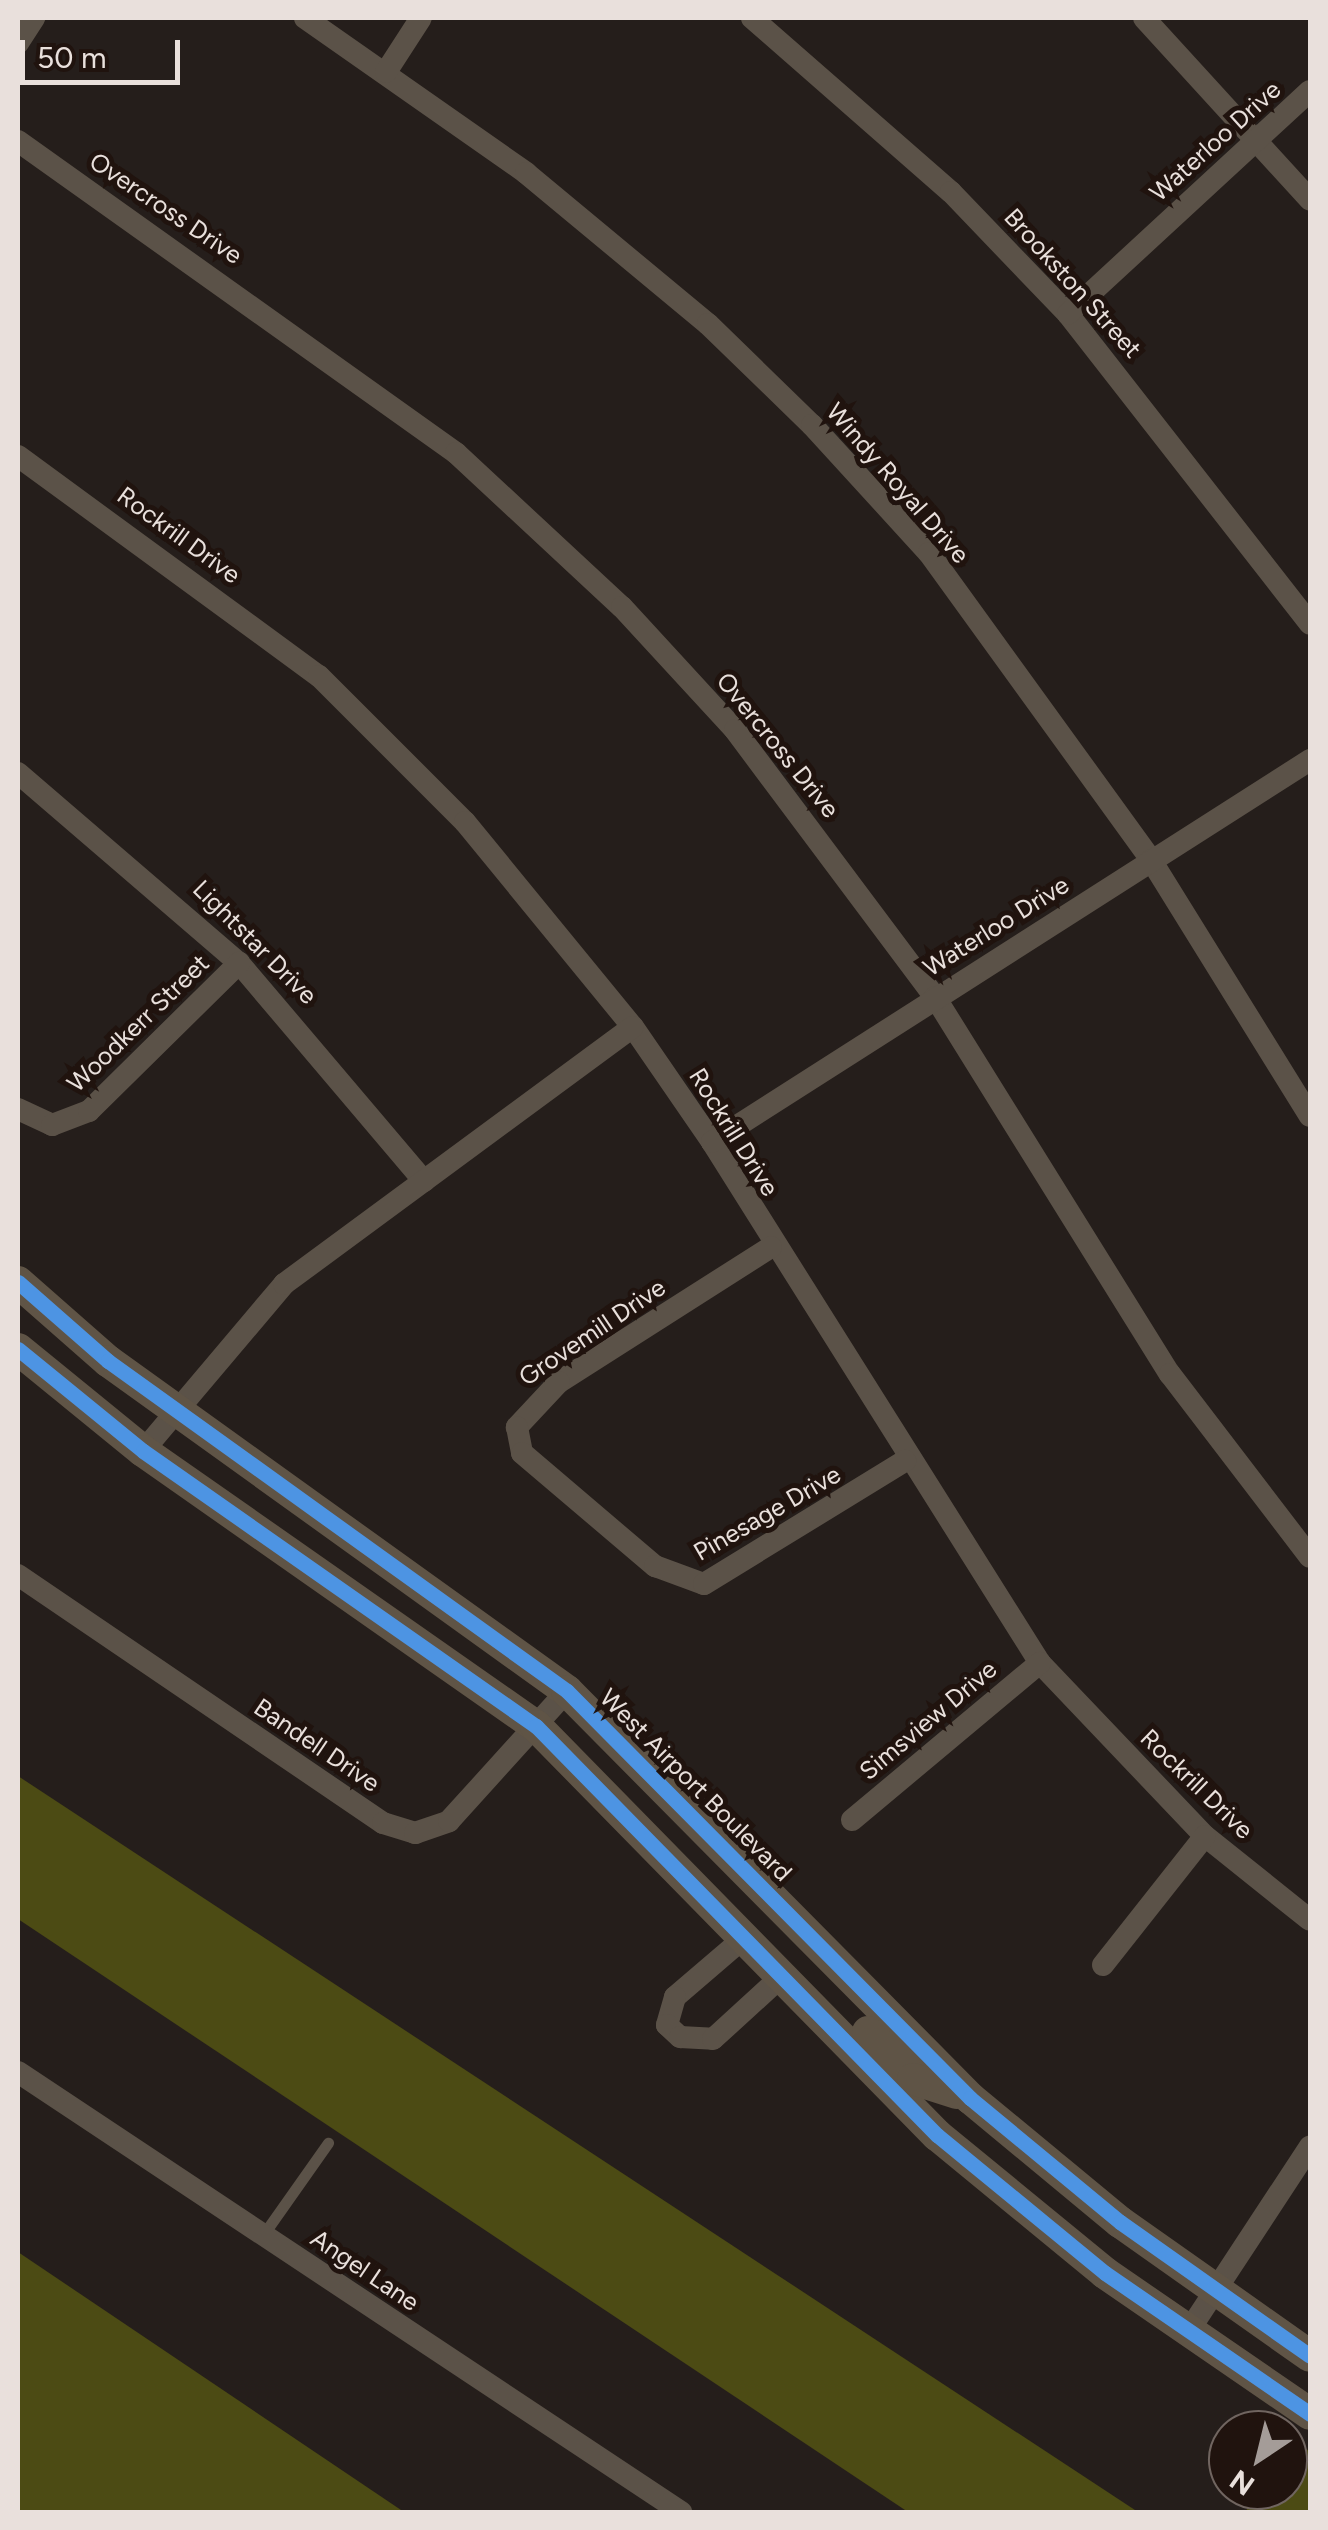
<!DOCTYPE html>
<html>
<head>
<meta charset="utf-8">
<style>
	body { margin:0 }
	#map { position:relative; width:1328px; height:2530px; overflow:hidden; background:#251e1b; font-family:Figtree,sans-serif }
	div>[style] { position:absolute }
	.forest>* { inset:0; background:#4c4b14 }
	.service>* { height:11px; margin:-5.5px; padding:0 5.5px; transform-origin:5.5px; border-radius:5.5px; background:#5b5248 }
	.minor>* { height:22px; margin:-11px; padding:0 11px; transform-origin:11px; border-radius:11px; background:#5b5248 }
	.secondary>* { height:32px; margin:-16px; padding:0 16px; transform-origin:16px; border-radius:16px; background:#5f5446 }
	.cycleway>* { height:15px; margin:-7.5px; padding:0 7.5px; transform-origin:7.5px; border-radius:7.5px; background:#4d94e3 }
	span { translate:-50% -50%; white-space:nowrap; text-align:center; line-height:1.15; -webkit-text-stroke:10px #20130e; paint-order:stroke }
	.street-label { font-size:25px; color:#e9e0dc }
	.frame { position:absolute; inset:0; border:20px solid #e9e0dc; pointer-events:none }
	.north { position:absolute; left:1208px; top:2410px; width:100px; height:100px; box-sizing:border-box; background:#20130e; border:2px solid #706560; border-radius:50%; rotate:215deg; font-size:28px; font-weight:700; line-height:40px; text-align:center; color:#e9e0dc }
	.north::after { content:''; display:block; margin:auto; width:35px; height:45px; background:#a49c98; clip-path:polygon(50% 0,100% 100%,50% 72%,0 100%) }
	.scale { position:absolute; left:20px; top:40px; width:160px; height:45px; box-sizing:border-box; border:5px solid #e9e0dc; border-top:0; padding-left:12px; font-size:30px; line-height:35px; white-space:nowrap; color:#e9e0dc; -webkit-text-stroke:8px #20130e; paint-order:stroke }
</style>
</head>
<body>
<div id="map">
	<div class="forest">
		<div style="clip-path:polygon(18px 1776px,1138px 2512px,908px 2512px,18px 1919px)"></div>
		<div style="clip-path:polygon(18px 2252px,404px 2512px,18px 2512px)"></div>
		<div style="clip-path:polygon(1296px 2440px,1310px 2452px,1310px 2512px,1245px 2512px,1261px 2490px,1288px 2490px)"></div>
	</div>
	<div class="service">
		<div style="left:263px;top:2235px;width:113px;rotate:-54.8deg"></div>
	</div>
	<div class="minor">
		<div style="left:305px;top:18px;width:270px;rotate:35deg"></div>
		<div style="left:526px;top:173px;width:236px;rotate:39.7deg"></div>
		<div style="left:708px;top:324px;width:145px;rotate:44.2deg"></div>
		<div style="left:812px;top:425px;width:173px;rotate:47.6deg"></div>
		<div style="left:929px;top:553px;width:379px;rotate:54.1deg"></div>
		<div style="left:1151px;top:860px;width:301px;rotate:58.2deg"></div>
		<div style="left:752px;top:18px;width:264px;rotate:41.2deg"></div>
		<div style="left:951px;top:192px;width:169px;rotate:46.2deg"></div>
		<div style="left:1068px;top:314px;width:393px;rotate:52deg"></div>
		<div style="left:1144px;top:18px;width:246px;rotate:47.6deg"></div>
		<div style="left:18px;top:43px;width:30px;rotate:-57deg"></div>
		<div style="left:386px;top:72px;width:64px;rotate:-57.1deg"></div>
		<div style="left:18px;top:141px;width:538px;rotate:35.46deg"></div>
		<div style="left:456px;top:453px;width:226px;rotate:42.9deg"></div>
		<div style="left:622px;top:607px;width:167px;rotate:47.4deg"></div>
		<div style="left:735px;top:730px;width:334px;rotate:53.2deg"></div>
		<div style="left:935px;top:997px;width:444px;rotate:58.1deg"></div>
		<div style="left:1170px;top:1374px;width:230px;rotate:52.6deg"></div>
		<div style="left:1068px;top:314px;width:329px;rotate:-42.7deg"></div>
		<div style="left:18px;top:456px;width:373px;rotate:36.2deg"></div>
		<div style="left:319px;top:676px;width:206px;rotate:45deg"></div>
		<div style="left:465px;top:822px;width:265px;rotate:50.7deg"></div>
		<div style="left:633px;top:1027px;width:140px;rotate:55.5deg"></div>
		<div style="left:712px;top:1142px;width:616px;rotate:57.81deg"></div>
		<div style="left:1040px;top:1663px;width:239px;rotate:46.4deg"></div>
		<div style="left:1205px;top:1836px;width:134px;rotate:38.7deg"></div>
		<div style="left:18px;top:773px;width:291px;rotate:40.7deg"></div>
		<div style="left:239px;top:963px;width:286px;rotate:49.7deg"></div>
		<div style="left:18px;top:1109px;width:38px;rotate:25deg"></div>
		<div style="left:52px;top:1125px;width:40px;rotate:-21deg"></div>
		<div style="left:89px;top:1111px;width:211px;rotate:-44.6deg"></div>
		<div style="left:712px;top:1142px;width:710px;rotate:-32.57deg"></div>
		<div style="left:771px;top:1247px;width:251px;rotate:147.5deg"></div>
		<div style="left:559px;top:1382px;width:62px;rotate:133deg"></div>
		<div style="left:517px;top:1427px;width:26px;rotate:79deg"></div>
		<div style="left:522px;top:1453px;width:175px;rotate:40.4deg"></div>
		<div style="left:655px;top:1566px;width:52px;rotate:20.2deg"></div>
		<div style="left:704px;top:1584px;width:236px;rotate:-31.5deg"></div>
		<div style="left:143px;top:1451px;width:219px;rotate:-49.8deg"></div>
		<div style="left:284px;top:1284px;width:433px;rotate:-36.4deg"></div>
		<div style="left:18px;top:1575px;width:441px;rotate:34.2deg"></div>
		<div style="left:383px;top:1823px;width:34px;rotate:17deg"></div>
		<div style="left:415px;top:1833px;width:36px;rotate:-19deg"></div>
		<div style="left:449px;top:1821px;width:176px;rotate:-47.8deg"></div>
		<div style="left:852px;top:1820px;width:245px;rotate:-39.9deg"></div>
		<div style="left:745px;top:1937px;width:92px;rotate:139.4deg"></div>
		<div style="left:675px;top:1997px;width:29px;rotate:106deg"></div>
		<div style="left:667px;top:2025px;width:18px;rotate:43deg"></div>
		<div style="left:680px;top:2037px;width:33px;rotate:3deg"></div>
		<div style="left:713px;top:2039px;width:92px;rotate:-42.4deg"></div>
		<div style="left:1103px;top:1965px;width:164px;rotate:-51.7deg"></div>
		<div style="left:18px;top:2072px;width:796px;rotate:33.57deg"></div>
		<div style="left:1188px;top:2332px;width:222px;rotate:-56.7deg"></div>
	</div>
	<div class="secondary">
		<div style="left:18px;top:1282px;width:120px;rotate:41.3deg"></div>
		<div style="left:108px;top:1361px;width:565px;rotate:35.71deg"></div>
		<div style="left:567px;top:1691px;width:573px;rotate:45.28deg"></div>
		<div style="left:970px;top:2098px;width:195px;rotate:39.6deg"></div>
		<div style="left:1120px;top:2222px;width:232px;rotate:35.2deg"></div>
		<div style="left:18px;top:1349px;width:161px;rotate:39.2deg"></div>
		<div style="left:143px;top:1451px;width:480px;rotate:35deg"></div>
		<div style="left:536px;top:1726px;width:573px;rotate:45.57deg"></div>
		<div style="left:937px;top:2135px;width:217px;rotate:39.4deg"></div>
		<div style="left:1105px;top:2273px;width:249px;rotate:34.5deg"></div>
		<div style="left:868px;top:2032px;width:65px;rotate:46.2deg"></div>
		<div style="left:913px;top:2079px;width:46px;rotate:17.7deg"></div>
	</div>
	<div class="cycleway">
		<div style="left:18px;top:1282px;width:120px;rotate:41.3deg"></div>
		<div style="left:108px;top:1361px;width:565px;rotate:35.71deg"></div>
		<div style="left:567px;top:1691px;width:573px;rotate:45.28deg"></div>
		<div style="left:970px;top:2098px;width:195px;rotate:39.6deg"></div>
		<div style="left:1120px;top:2222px;width:232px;rotate:35.2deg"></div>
		<div style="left:18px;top:1349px;width:161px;rotate:39.2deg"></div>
		<div style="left:143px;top:1451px;width:480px;rotate:35deg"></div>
		<div style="left:536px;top:1726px;width:573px;rotate:45.57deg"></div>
		<div style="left:937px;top:2135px;width:217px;rotate:39.4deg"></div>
		<div style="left:1105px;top:2273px;width:249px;rotate:34.5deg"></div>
	</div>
	<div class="street-label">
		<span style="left:1215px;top:141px;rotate:-42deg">Waterloo Drive</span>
		<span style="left:166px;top:208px;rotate:34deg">Overcross Drive</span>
		<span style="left:1073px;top:283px;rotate:48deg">Brookston Street</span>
		<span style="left:898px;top:483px;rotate:49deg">Windy Royal Drive</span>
		<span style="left:179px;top:535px;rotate:36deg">Rockrill Drive</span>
		<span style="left:778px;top:745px;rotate:51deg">Overcross Drive</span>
		<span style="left:996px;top:926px;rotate:-32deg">Waterloo Drive</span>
		<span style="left:255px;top:942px;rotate:45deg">Lightstar Drive</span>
		<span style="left:138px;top:1023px;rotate:-44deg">Woodkerr Street</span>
		<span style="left:734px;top:1132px;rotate:58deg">Rockrill Drive</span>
		<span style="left:592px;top:1332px;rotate:-34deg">Grovemill Drive</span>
		<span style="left:767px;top:1513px;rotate:-30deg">Pinesage Drive</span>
		<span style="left:928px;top:1720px;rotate:-40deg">Simsview Drive</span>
		<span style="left:317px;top:1745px;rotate:34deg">Bandell Drive</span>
		<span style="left:1197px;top:1784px;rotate:44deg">Rockrill Drive</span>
		<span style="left:696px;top:1785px;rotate:45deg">West Airport Boulevard</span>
		<span style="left:365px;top:2270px;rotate:34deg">Angel Lane</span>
	</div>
	<div class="frame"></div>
	<div class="north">N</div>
	<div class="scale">50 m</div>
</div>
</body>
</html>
